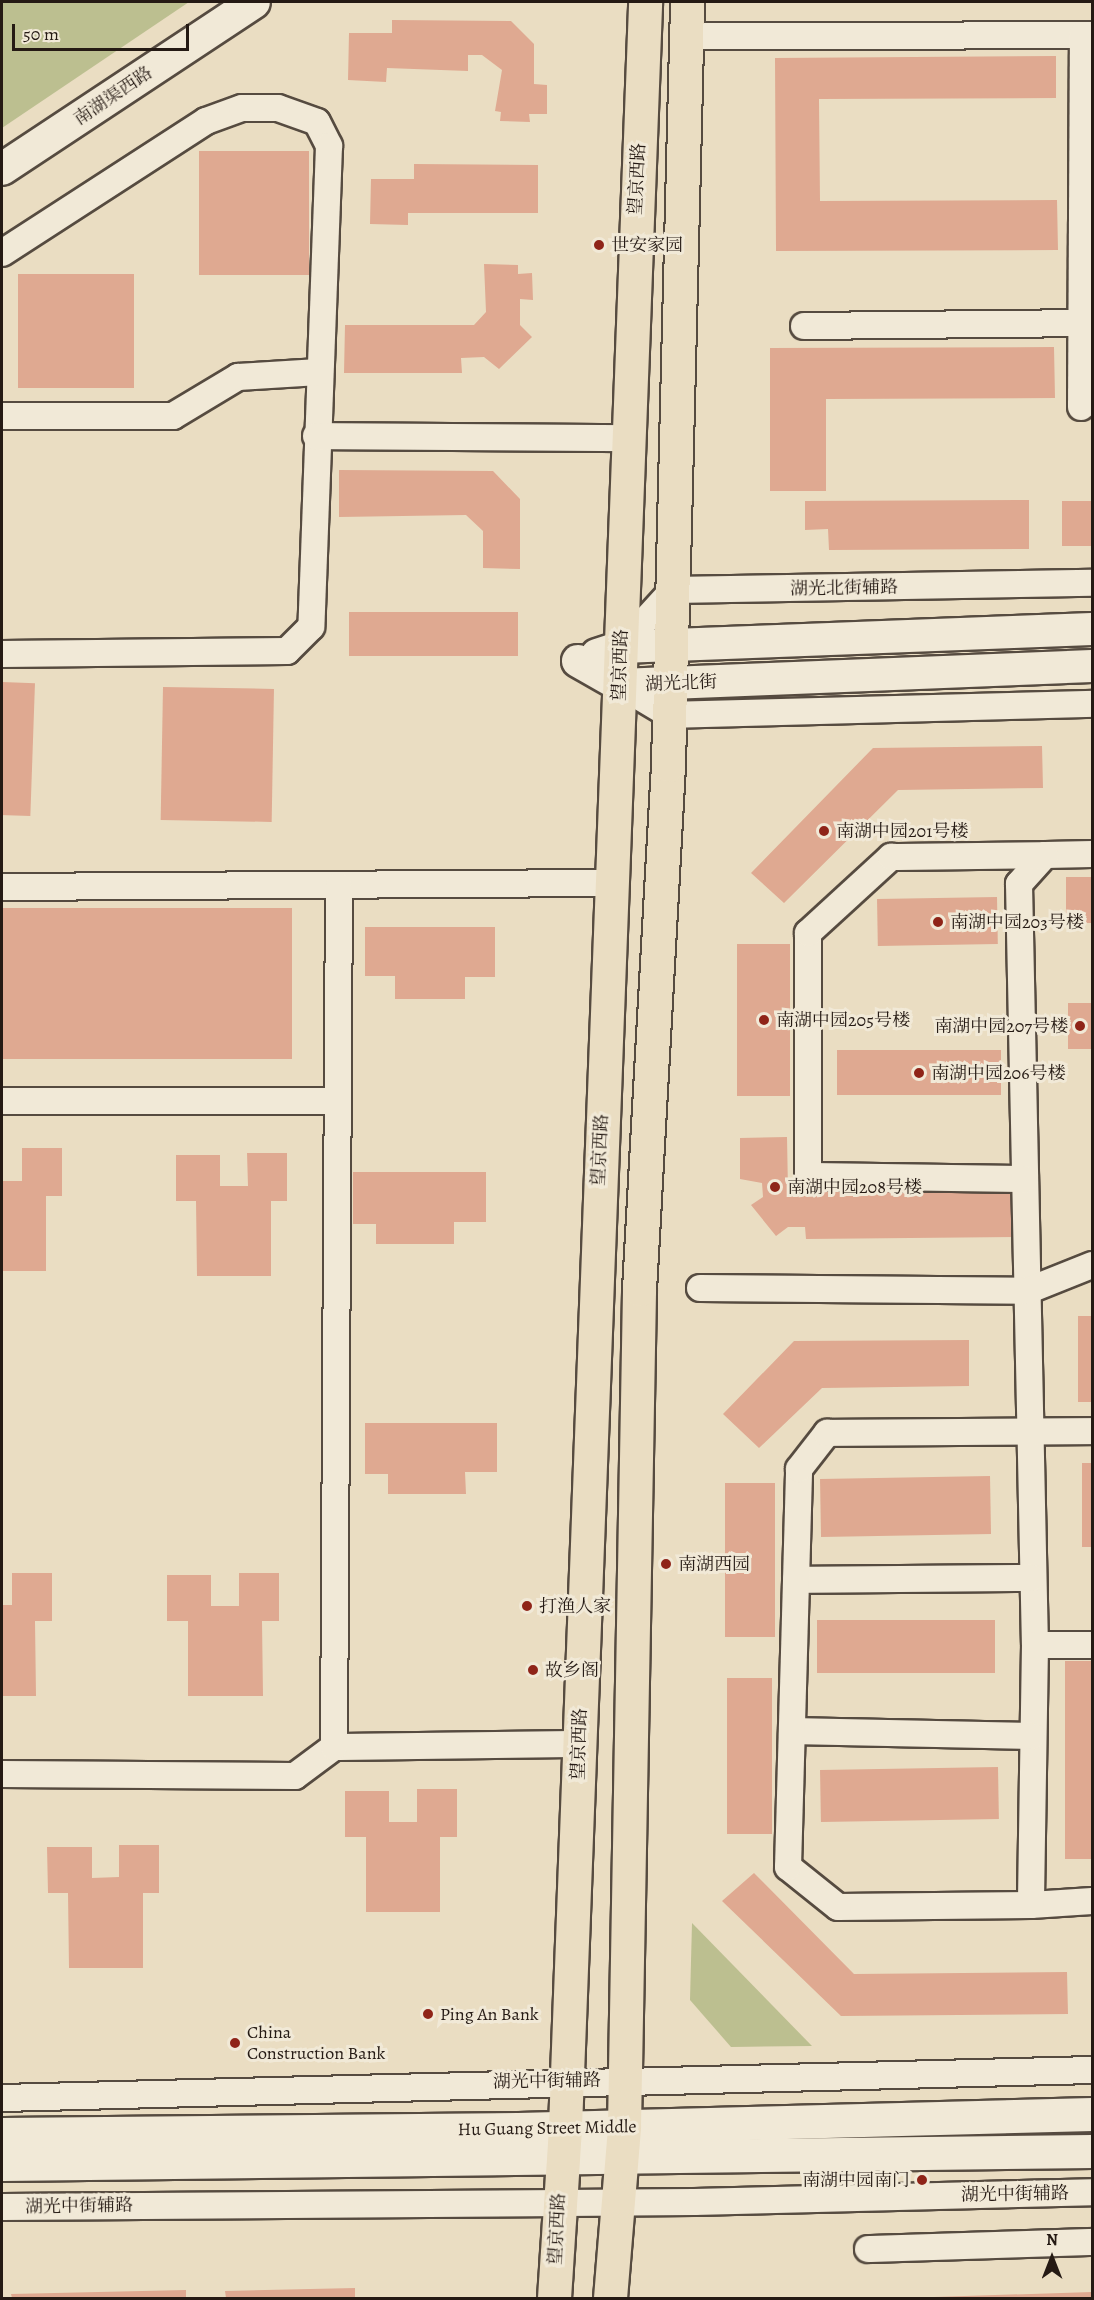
<!DOCTYPE html>
<html>
<head>
<meta charset="utf-8">
<style>
	body { margin:0 }
	#map { position:relative; width:1094px; height:2300px; overflow:hidden; background:#eaddc2; font-family:Alegreya,"Noto Serif SC",serif }
	div>[style] { position:absolute }
	.green>* { inset:0; background:#bcbf90 }
	.building>* { inset:0; background:#dfa991; transform-origin:0 0 }
	.roads { filter:drop-shadow(2px 0 #564b40) drop-shadow(-2px 0 #564b40) drop-shadow(0 2px #564b40) drop-shadow(0 -2px #564b40) }
	.minor>* { height:26px; margin:-13px; padding:0 13px; transform-origin:13px; border-radius:13px; background:#f1e9d7 }
	.tertiary>* { height:32px; margin:-16px; padding:0 16px; transform-origin:16px; border-radius:16px; background:#f1e9d7 }
	.secondary>* { height:33px; margin:-16.5px; padding:0 16.5px; transform-origin:16.5px; border-radius:16.5px; background:#f1e9d7 }
	.primary>* { height:33px; margin:-16.5px; padding:0 16.5px; transform-origin:16.5px; border-radius:16.5px; background:#eaddc2 }
	.dots>* { width:16px; height:16px; translate:-50% -50%; box-sizing:border-box; border:3px solid #f1e9d7; border-radius:50% }
	span { translate:-50% -50%; white-space:nowrap; text-align:center; line-height:1.15; -webkit-text-stroke:6px #f1e9d7; paint-order:stroke }
	.street-label { font-size:18px; color:#251a14 }
	.poi-label { font-size:18px; color:#251a14 }
	.left { translate:0 -50%; text-align:left }
	.right { translate:-100% -50%; text-align:right }
	.frame { position:absolute; inset:0; border:3px solid #251a14; pointer-events:none }
	.north { position:absolute; left:1022px; top:2228px; width:60px; height:60px; -webkit-text-stroke:4px #f1e9d7; paint-order:stroke; rotate:0deg; font-size:16px; font-weight:700; line-height:24px; text-align:center; color:#251a14 }
	.north::after { content:''; display:block; margin:auto; width:21px; height:27px; background:#251a14; clip-path:polygon(50% 0,100% 100%,50% 72%,0 100%) }
	.scale { position:absolute; left:12px; top:24px; width:177px; height:27px; box-sizing:border-box; border:3px solid #251a14; border-top:0; padding-left:8px; font-size:18px; line-height:21px; white-space:nowrap; color:#251a14; -webkit-text-stroke:4px #f1e9d7; paint-order:stroke }
</style>
</head>
<body>
<div id="map">
	<div class="green">
		<div style="clip-path:polygon(2px 2px,189px 2px,2px 128px)"></div>
		<div style="clip-path:polygon(692px 1923px,812px 2046px,731px 2047px,690px 2000px)"></div>
	</div>
	<div class="building">
		<div style="clip-path:polygon(392px 20px,511px 21px,534px 44px,534px 84px,547px 85px,547px 114px,529px 114px,530px 122px,500px 121px,501px 112px,495px 111px,502px 70px,482px 55px,468px 55px,468px 71px,387px 68px,386px 82px,348px 80px,349px 33px,392px 33px)"></div>
		<div style="clip-path:polygon(1056px 56px,1056px 98px,819px 99px,820px 201px,1057px 200px,1058px 250px,776px 251px,775px 58px)"></div>
		<div style="left:309px;top:151px;width:124px;height:110px;rotate:90deg"></div>
		<div style="clip-path:polygon(414px 164px,538px 165px,538px 213px,408px 213px,408px 225px,370px 224px,371px 179px,414px 179px)"></div>
		<div style="clip-path:polygon(484px 264px,518px 265px,518px 274px,532px 273px,533px 300px,520px 299px,520px 325px,532px 337px,499px 369px,484px 357px,461px 358px,462px 373px,344px 373px,345px 325px,474px 325px,486px 312px)"></div>
		<div style="left:18px;top:274px;width:116px;height:114px"></div>
		<div style="clip-path:polygon(1054px 347px,1055px 398px,826px 399px,826px 491px,770px 491px,770px 348px)"></div>
		<div style="clip-path:polygon(339px 470px,493px 471px,520px 499px,520px 569px,483px 568px,483px 531px,466px 515px,339px 517px)"></div>
		<div style="clip-path:polygon(1029px 500px,1029px 549px,829px 550px,828px 529px,805px 530px,805px 501px)"></div>
		<div style="left:1062px;top:501px;width:30px;height:45px"></div>
		<div style="left:349px;top:612px;width:169px;height:44px"></div>
		<div style="left:2px;top:682px;width:33px;height:133px;rotate:2deg"></div>
		<div style="left:163px;top:687px;width:111px;height:133px;rotate:1deg"></div>
		<div style="clip-path:polygon(1042px 746px,1043px 788px,898px 790px,784px 903px,751px 873px,873px 748px)"></div>
		<div style="left:1066px;top:877px;width:26px;height:46px"></div>
		<div style="left:997px;top:897px;width:47px;height:120px;rotate:89deg"></div>
		<div style="left:2px;top:908px;width:290px;height:151px"></div>
		<div style="clip-path:polygon(365px 927px,495px 927px,495px 977px,465px 977px,465px 999px,395px 999px,395px 976px,365px 976px)"></div>
		<div style="left:737px;top:944px;width:53px;height:152px"></div>
		<div style="left:1068px;top:1003px;width:24px;height:46px"></div>
		<div style="left:1001px;top:1050px;width:45px;height:164px;rotate:90deg"></div>
		<div style="clip-path:polygon(787px 1137px,788px 1191px,1013px 1191px,1014px 1237px,806px 1239px,805px 1227px,788px 1227px,776px 1236px,751px 1205px,763px 1197px,762px 1183px,740px 1179px,740px 1138px)"></div>
		<div style="clip-path:polygon(22px 1148px,62px 1148px,62px 1196px,46px 1196px,46px 1271px,2px 1271px,2px 1181px,22px 1181px)"></div>
		<div style="clip-path:polygon(247px 1153px,287px 1153px,287px 1201px,271px 1201px,271px 1276px,197px 1276px,196px 1201px,176px 1201px,176px 1155px,220px 1155px,220px 1186px,248px 1186px)"></div>
		<div style="clip-path:polygon(353px 1172px,486px 1172px,486px 1222px,454px 1222px,454px 1244px,376px 1244px,376px 1224px,353px 1224px)"></div>
		<div style="left:1078px;top:1316px;width:14px;height:86px"></div>
		<div style="clip-path:polygon(969px 1340px,969px 1386px,822px 1388px,759px 1448px,723px 1414px,794px 1341px)"></div>
		<div style="clip-path:polygon(365px 1423px,497px 1423px,497px 1472px,465px 1472px,466px 1494px,388px 1494px,388px 1474px,365px 1474px)"></div>
		<div style="left:1082px;top:1463px;width:10px;height:84px"></div>
		<div style="left:990px;top:1476px;width:58px;height:170px;rotate:89deg"></div>
		<div style="left:725px;top:1483px;width:50px;height:154px"></div>
		<div style="clip-path:polygon(12px 1573px,52px 1573px,52px 1621px,35px 1621px,36px 1696px,2px 1696px,2px 1605px,12px 1605px)"></div>
		<div style="clip-path:polygon(239px 1573px,279px 1573px,279px 1621px,262px 1621px,263px 1696px,188px 1696px,188px 1621px,167px 1621px,167px 1575px,211px 1575px,211px 1606px,239px 1606px)"></div>
		<div style="left:817px;top:1620px;width:178px;height:53px"></div>
		<div style="left:1065px;top:1661px;width:27px;height:198px"></div>
		<div style="left:727px;top:1678px;width:45px;height:156px"></div>
		<div style="left:998px;top:1767px;width:52px;height:178px;rotate:89deg"></div>
		<div style="clip-path:polygon(417px 1789px,457px 1789px,457px 1837px,440px 1837px,440px 1912px,366px 1912px,366px 1837px,345px 1837px,345px 1791px,389px 1791px,389px 1822px,417px 1822px)"></div>
		<div style="clip-path:polygon(119px 1845px,159px 1845px,159px 1893px,143px 1893px,143px 1968px,69px 1968px,68px 1893px,48px 1893px,47px 1847px,92px 1847px,92px 1878px,119px 1877px)"></div>
		<div style="clip-path:polygon(754px 1873px,854px 1974px,1067px 1972px,1068px 2014px,841px 2016px,722px 1901px)"></div>
		<div style="clip-path:polygon(355px 2288px,355px 2298px,226px 2298px,225px 2291px)"></div>
		<div style="clip-path:polygon(186px 2290px,186px 2298px,12px 2298px,11px 2294px)"></div>
		<div style="clip-path:polygon(1092px 2292px,1092px 2298px,934px 2298px,934px 2297px)"></div>
	</div>
	<div class="roads">
		<div class="minor">
			<div style="left:685px;top:36px;width:407px;rotate:-0.1deg"></div>
			<div style="left:2px;top:253px;width:243px;rotate:-32.9deg"></div>
			<div style="left:206px;top:121px;width:38px;rotate:-20deg"></div>
			<div style="left:242px;top:108px;width:36px"></div>
			<div style="left:278px;top:108px;width:41px;rotate:19.7deg"></div>
			<div style="left:317px;top:122px;width:27px;rotate:63deg"></div>
			<div style="left:329px;top:146px;width:481px;rotate:92.1deg"></div>
			<div style="left:311px;top:627px;width:34px;rotate:135deg"></div>
			<div style="left:287px;top:651px;width:285px;rotate:179.4deg"></div>
			<div style="left:804px;top:326px;width:288px;rotate:-0.6deg"></div>
			<div style="left:1081px;top:407px;width:372px;rotate:-89.7deg"></div>
			<div style="left:2px;top:416px;width:171px"></div>
			<div style="left:173px;top:416px;width:76px;rotate:-31deg"></div>
			<div style="left:238px;top:377px;width:81px;rotate:-3.5deg"></div>
			<div style="left:316px;top:436px;width:309px;rotate:0.4deg"></div>
			<div style="left:621px;top:647px;width:77px;rotate:-47.6deg"></div>
			<div style="left:673px;top:590px;width:419px;rotate:-1deg"></div>
			<div style="left:620px;top:685px;width:58px;rotate:31deg"></div>
			<div style="left:670px;top:715px;width:422px;rotate:-1.5deg"></div>
			<div style="left:1092px;top:854px;width:47px;rotate:178.8deg"></div>
			<div style="left:1045px;top:855px;width:39px;rotate:132deg"></div>
			<div style="left:1019px;top:884px;width:761px;rotate:88.8deg"></div>
			<div style="left:1035px;top:1645px;width:260px;rotate:90.9deg"></div>
			<div style="left:1031px;top:1905px;width:61px;rotate:-3.8deg"></div>
			<div style="left:2px;top:887px;width:610px;rotate:-0.38deg"></div>
			<div style="left:2px;top:1101px;width:335px"></div>
			<div style="left:1025px;top:1179px;width:217px;rotate:-179.2deg"></div>
			<div style="left:808px;top:1176px;width:243px;rotate:-90deg"></div>
			<div style="left:808px;top:933px;width:113px;rotate:-42.5deg"></div>
			<div style="left:891px;top:857px;width:154px;rotate:-0.7deg"></div>
			<div style="left:700px;top:1288px;width:327px;rotate:0.5deg"></div>
			<div style="left:1027px;top:1291px;width:70px;rotate:-21.8deg"></div>
			<div style="left:796px;top:1580px;width:236px;rotate:-0.5deg"></div>
			<div style="left:1035px;top:1645px;width:57px"></div>
			<div style="left:792px;top:1731px;width:240px;rotate:1.2deg"></div>
			<div style="left:334px;top:1747px;width:245px;rotate:-0.7deg"></div>
			<div style="left:2px;top:1774px;width:293px;rotate:0.4deg"></div>
			<div style="left:295px;top:1776px;width:49px;rotate:-36.6deg"></div>
			<div style="left:334px;top:1747px;width:861px;rotate:-89.67deg"></div>
			<div style="left:1031px;top:1905px;width:193px;rotate:179.4deg"></div>
			<div style="left:838px;top:1907px;width:64px;rotate:-141.3deg"></div>
			<div style="left:788px;top:1867px;width:398px;rotate:-88.4deg"></div>
			<div style="left:799px;top:1469px;width:46px;rotate:-52.1deg"></div>
			<div style="left:827px;top:1433px;width:265px;rotate:-0.4deg"></div>
			<div style="left:2px;top:2098px;width:1090px;rotate:-1.47deg"></div>
			<div style="left:2px;top:2207px;width:692px;rotate:-0.41deg"></div>
			<div style="left:694px;top:2202px;width:398px;rotate:-1.4deg"></div>
			<div style="left:868px;top:2249px;width:224px;rotate:-1.8deg"></div>
		</div>
		<div class="tertiary">
			<div style="left:2px;top:169px;width:302px;rotate:-33.5deg"></div>
			<div style="left:597px;top:655px;width:25px;rotate:-18deg"></div>
			<div style="left:621px;top:647px;width:471px;rotate:-2.2deg"></div>
			<div style="left:578px;top:661px;width:48px;rotate:29.7deg"></div>
			<div style="left:620px;top:685px;width:472px;rotate:-2.3deg"></div>
		</div>
		<div class="secondary">
			<div style="left:2px;top:2134px;width:516px;rotate:-0.56deg"></div>
			<div style="left:518px;top:2129px;width:574px;rotate:-1.5deg"></div>
			<div style="left:2px;top:2164px;width:1090px;rotate:-0.68deg"></div>
		</div>
		<div class="primary">
			<div style="left:554px;top:2298px;width:171px;rotate:-86.3deg"></div>
			<div style="left:565px;top:2127px;width:2127px;rotate:-87.84deg"></div>
			<div style="left:610px;top:2298px;width:173px;rotate:-85.3deg"></div>
			<div style="left:624px;top:2126px;width:837px;rotate:-88.97deg"></div>
			<div style="left:639px;top:1289px;width:525px;rotate:-86.83deg"></div>
			<div style="left:668px;top:765px;width:763px;rotate:-88.57deg"></div>
		</div>
	</div>
	<div class="dots">
		<div style="left:599px;top:245px;background:#8f2418"></div>
		<div style="left:824px;top:831px;background:#8f2418"></div>
		<div style="left:938px;top:922px;background:#8f2418"></div>
		<div style="left:764px;top:1020px;background:#8f2418"></div>
		<div style="left:1080px;top:1026px;background:#8f2418"></div>
		<div style="left:919px;top:1073px;background:#8f2418"></div>
		<div style="left:775px;top:1187px;background:#8f2418"></div>
		<div style="left:666px;top:1564px;background:#8f2418"></div>
		<div style="left:527px;top:1606px;background:#8f2418"></div>
		<div style="left:533px;top:1670px;background:#8f2418"></div>
		<div style="left:428px;top:2014px;background:#8f2418"></div>
		<div style="left:235px;top:2043px;background:#8f2418"></div>
		<div style="left:922px;top:2180px;background:#8f2418"></div>
	</div>
	<div class="street-label">
		<span style="left:113px;top:96px;rotate:-34deg">南湖渠西路</span>
		<span style="left:637px;top:179px;rotate:-87deg">望京西路</span>
		<span style="left:844px;top:588px;rotate:-1deg">湖光北街辅路</span>
		<span style="left:620px;top:665px;rotate:-88deg">望京西路</span>
		<span style="left:681px;top:683px;rotate:-2deg">湖光北街</span>
		<span style="left:600px;top:1150px;rotate:-87deg">望京西路</span>
		<span style="left:579px;top:1744px;rotate:-88deg">望京西路</span>
		<span style="left:547px;top:2081px;rotate:-1deg">湖光中街辅路</span>
		<span style="left:547px;top:2128px;rotate:-1deg">Hu Guang Street Middle</span>
		<span style="left:1015px;top:2194px;rotate:-1deg">湖光中街辅路</span>
		<span style="left:79px;top:2206px;rotate:-1deg">湖光中街辅路</span>
		<span style="left:557px;top:2229px;rotate:-87deg">望京西路</span>
	</div>
	<div class="poi-label">
		<span class="left" style="left:611px;top:245px">世安家园</span>
		<span class="left" style="left:836px;top:831px">南湖中园201号楼</span>
		<span class="left" style="left:950px;top:922px">南湖中园203号楼</span>
		<span class="left" style="left:776px;top:1020px">南湖中园205号楼</span>
		<span class="right" style="left:1068px;top:1026px">南湖中园207号楼</span>
		<span class="left" style="left:931px;top:1073px">南湖中园206号楼</span>
		<span class="left" style="left:787px;top:1187px">南湖中园208号楼</span>
		<span class="left" style="left:678px;top:1564px">南湖西园</span>
		<span class="left" style="left:539px;top:1606px">打渔人家</span>
		<span class="left" style="left:545px;top:1670px">故乡阁</span>
		<span class="left" style="left:440px;top:2014px">Ping An Bank</span>
		<span class="left" style="left:247px;top:2043px">China<br>Construction Bank</span>
		<span class="right" style="left:910px;top:2180px">南湖中园南门</span>
	</div>
	<div class="frame"></div>
	<div class="north">N</div>
	<div class="scale">50 m</div>
</div>
</body>
</html>
